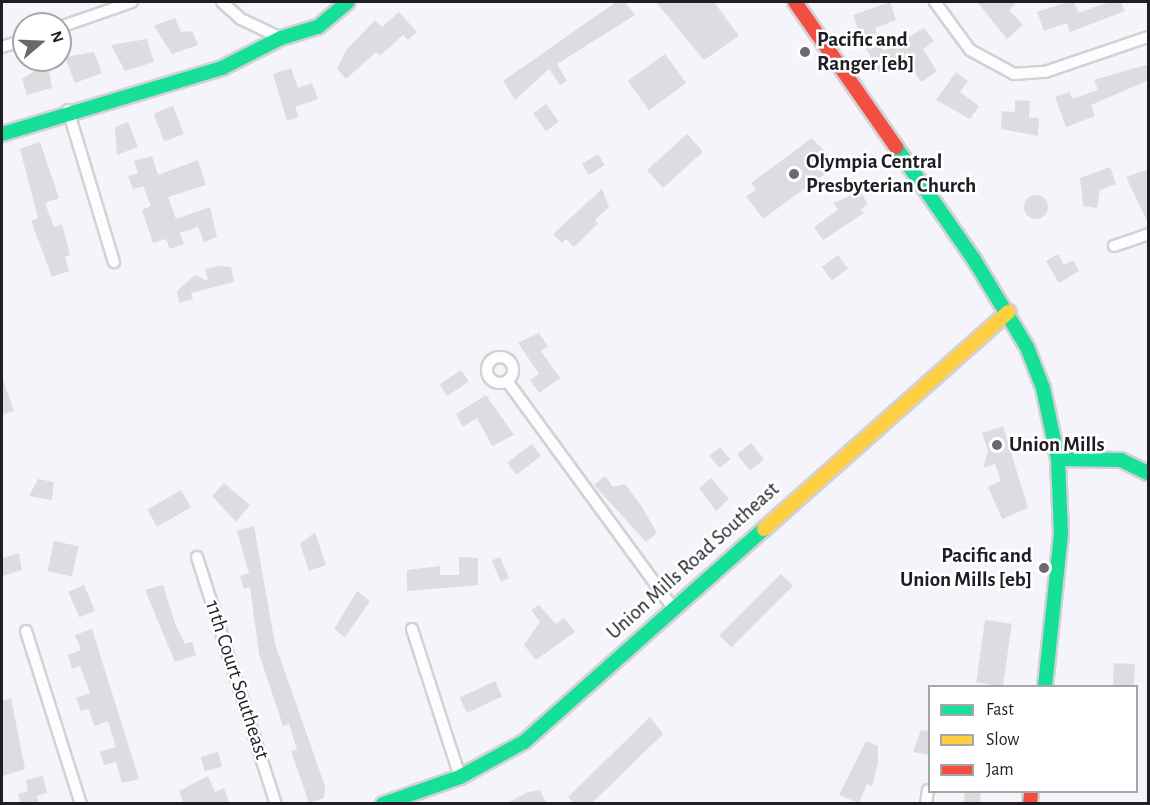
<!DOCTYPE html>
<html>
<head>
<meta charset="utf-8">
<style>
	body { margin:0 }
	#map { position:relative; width:1150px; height:805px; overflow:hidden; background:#f6f4fb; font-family:"Alegreya Sans",sans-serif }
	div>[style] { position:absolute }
	.building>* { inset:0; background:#dedce1; transform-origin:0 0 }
	.round { border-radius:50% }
	.roads { filter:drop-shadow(2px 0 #d3d1d7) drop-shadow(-2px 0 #d3d1d7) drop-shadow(0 2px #d3d1d7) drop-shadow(0 -2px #d3d1d7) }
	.street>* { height:10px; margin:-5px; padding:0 5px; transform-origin:5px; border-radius:5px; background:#fefdfe }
	.street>.ring { margin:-5px; padding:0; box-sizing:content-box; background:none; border:10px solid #fefdfe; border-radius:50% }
	.fast>* { height:14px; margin:-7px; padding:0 7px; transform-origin:7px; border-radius:7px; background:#16e098 }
	.slow>* { height:14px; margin:-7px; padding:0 7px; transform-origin:7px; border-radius:7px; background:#ffcf43 }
	.jam>* { height:14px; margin:-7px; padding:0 7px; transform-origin:7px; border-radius:7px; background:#f24e42 }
	.dots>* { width:16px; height:16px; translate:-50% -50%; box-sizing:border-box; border:3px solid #fff; border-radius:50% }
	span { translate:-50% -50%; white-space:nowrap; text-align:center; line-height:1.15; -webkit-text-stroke:5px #fff; paint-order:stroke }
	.poi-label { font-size:21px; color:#201e24; font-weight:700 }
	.left { translate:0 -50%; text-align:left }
	.right { translate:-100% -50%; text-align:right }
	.street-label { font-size:21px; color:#201e24 }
	.frame { position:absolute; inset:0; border:3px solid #201e24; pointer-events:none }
	.legend { position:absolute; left:928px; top:685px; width:210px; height:108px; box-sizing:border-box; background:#fff; border:2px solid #a6a5a7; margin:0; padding:8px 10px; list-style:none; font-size:18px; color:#201e24 }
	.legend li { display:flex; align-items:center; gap:12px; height:30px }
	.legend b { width:30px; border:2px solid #a6a5a7 }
	.north { position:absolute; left:12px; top:12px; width:60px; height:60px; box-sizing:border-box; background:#fff; border:2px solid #a6a5a7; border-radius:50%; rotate:71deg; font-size:16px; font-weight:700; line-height:24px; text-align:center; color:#201e24 }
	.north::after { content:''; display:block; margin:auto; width:21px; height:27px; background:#6b696f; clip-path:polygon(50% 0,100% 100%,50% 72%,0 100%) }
</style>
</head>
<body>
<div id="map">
	<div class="building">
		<div style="clip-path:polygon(616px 2px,625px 2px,635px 15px,557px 64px,567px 81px,560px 85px,549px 69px,515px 100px,503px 81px)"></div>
		<div style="clip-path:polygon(656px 2px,714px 2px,739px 36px,704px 60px)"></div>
		<div style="clip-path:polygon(890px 2px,896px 20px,875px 28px,883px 51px,924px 28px,934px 41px,923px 49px,937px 71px,921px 82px,902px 56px,879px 72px,862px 41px,853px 15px)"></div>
		<div style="clip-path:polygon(977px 2px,1017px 2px,1009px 10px,1023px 25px,1007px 39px)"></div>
		<div style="clip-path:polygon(1068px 2px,1074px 2px,1078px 13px,1110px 2px,1121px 2px,1125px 11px,1070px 32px,1067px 23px,1044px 31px,1037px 12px)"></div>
		<div style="clip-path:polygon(399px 12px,417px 32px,408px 40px,403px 35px,380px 56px,376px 52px,346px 79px,337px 69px,347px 49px,375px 20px,382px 27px)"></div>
		<div style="clip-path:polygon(175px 18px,181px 32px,192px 31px,198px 45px,172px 54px,154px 26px)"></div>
		<div style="clip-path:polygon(147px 39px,154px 62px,125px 71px,111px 45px)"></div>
		<div style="clip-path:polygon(94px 52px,102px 73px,75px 83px,65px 57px)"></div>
		<div style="left:665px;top:54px;width:36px;height:46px;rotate:54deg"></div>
		<div style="clip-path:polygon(48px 63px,52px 88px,27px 95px,22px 79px)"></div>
		<div style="clip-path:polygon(1149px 64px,1149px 80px,1091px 105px,1095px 116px,1066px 127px,1055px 97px,1070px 92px,1072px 99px,1098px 90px,1094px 80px)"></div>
		<div style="clip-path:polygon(291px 68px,298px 88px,312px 83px,318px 99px,295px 107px,299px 117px,287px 121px,273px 74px)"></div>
		<div style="clip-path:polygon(956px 72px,968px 81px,960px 92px,979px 106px,970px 119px,936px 100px)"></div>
		<div style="clip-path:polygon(1015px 100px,1030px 101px,1029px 118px,1039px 118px,1038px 136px,1001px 129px,1002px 111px,1015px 112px)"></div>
		<div style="left:546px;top:104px;width:22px;height:16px;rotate:54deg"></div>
		<div style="left:173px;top:106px;width:30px;height:21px;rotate:69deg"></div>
		<div style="clip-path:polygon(128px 122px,138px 147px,117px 155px,115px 127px)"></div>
		<div style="left:687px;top:134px;width:24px;height:54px;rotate:48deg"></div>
		<div style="clip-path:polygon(812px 138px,837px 165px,763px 219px,746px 196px,756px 190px,751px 183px)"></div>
		<div style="clip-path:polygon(40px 142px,59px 198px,45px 203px,54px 227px,62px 224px,70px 255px,65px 257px,69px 271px,52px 277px,31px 221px,38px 218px,20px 149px)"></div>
		<div style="left:598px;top:154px;width:13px;height:19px;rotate:58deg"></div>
		<div style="clip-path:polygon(152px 156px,158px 175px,198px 160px,206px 185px,168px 197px,176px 219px,210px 207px,217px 237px,204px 242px,198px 227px,180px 233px,184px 244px,170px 249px,166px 239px,153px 243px,142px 210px,151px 206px,143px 186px,133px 189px,128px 176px,138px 173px,134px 161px)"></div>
		<div style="clip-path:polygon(1110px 167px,1116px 184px,1100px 190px,1097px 208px,1083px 206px,1080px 178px)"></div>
		<div style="clip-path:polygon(1149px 169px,1149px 221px,1147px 221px,1126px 177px)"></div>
		<div style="clip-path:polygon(602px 189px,609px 207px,595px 220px,598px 224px,574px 247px,566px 239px,562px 243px,553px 234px)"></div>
		<div style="clip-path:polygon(860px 191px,868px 204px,861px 209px,864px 213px,823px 240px,814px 227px,838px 210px,834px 203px)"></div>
		<div class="round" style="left:1024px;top:195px;width:24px;height:24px"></div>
		<div style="clip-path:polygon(1058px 254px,1064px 265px,1073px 260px,1079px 271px,1059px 283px,1046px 261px)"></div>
		<div style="left:838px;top:255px;width:17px;height:20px;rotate:54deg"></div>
		<div style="clip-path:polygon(218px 266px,231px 267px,234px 282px,191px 293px,193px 299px,179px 303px,177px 291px,195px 275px,208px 281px,205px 269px)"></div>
		<div style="clip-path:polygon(539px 333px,548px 346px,541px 351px,560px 378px,539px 393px,530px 380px,539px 374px,518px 343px)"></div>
		<div style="left:461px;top:370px;width:14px;height:26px;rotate:56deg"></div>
		<div style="clip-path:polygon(2px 377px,14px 411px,2px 415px)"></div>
		<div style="clip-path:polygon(486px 395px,514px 435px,492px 446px,477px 418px,463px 427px,456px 414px)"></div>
		<div style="clip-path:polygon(1003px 426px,1028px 508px,1002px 519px,988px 487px,1001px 481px,995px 464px,983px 468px,988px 451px,982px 433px)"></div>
		<div style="left:751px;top:443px;width:21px;height:18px;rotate:51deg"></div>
		<div style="left:532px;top:444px;width:15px;height:31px;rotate:53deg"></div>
		<div style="left:720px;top:447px;width:16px;height:14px;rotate:50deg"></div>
		<div style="clip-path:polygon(605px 476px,613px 487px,625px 484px,642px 507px,657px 533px,646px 542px,594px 485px)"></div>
		<div style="clip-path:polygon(711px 478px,729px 499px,716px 511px,699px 488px)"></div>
		<div style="clip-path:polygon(38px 479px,54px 482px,52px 500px,29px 496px)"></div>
		<div style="clip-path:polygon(224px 483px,250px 505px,236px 522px,212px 496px)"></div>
		<div style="left:181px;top:490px;width:20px;height:39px;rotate:60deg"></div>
		<div style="clip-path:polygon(254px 526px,275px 644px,325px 786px,324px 798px,309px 803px,291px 751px,297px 750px,289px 724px,283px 726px,259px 654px,250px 587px,244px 589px,240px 576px,249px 573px,237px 531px)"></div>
		<div style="clip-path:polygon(315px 532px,326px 565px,309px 571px,300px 544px)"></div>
		<div style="left:54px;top:541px;width:25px;height:31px;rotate:12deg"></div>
		<div style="clip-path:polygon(19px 553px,22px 570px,2px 576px,2px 558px)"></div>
		<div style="clip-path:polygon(459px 557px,478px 558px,478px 585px,407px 591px,407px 570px,440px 566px,440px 575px,459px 575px)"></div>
		<div style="left:500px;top:557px;width:23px;height:9px;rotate:67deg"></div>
		<div style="left:781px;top:574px;width:17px;height:87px;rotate:45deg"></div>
		<div style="left:84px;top:585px;width:28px;height:17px;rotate:67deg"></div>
		<div style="clip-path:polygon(163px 585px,176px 626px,185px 644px,192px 642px,196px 655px,175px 662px,145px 590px)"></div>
		<div style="clip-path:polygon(357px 591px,370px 601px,345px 637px,334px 629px)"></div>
		<div style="clip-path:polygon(539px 605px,556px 624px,564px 618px,575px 632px,536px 660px,524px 645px,540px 622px,531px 610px)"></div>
		<div style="left:985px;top:620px;width:27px;height:63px;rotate:8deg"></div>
		<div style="clip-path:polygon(92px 629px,139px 779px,122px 783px,116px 762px,104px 765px,100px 752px,116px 747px,108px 721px,94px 726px,89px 709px,81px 711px,76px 698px,90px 693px,80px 666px,72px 669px,68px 655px,81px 650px,75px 635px)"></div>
		<div style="left:1114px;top:663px;width:21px;height:24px;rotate:3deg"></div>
		<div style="left:495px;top:681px;width:17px;height:39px;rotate:65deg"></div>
		<div style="clip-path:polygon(11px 698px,25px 769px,2px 776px,2px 701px)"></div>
		<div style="clip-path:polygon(650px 717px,663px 734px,591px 804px,575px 804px,568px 797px)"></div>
		<div style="clip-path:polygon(921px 730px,930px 731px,930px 755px,913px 752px)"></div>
		<div style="clip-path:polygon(866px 741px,878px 746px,878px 763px,872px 786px,867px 784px,859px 803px,839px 795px)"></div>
		<div style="left:218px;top:752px;width:15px;height:18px;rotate:74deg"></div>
		<div style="clip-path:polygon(43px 776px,47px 793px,37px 796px,39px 804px,21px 804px,18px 794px,28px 791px,26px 780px)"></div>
		<div style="clip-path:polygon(208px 776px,215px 792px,224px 788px,230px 804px,184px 804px,179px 791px)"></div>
		<div style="clip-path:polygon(540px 790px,547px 804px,505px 804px,528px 792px)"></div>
		<div style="clip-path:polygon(965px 792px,981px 792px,980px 804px,963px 804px)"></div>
	</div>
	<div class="roads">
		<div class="street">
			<div style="left:222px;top:2px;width:25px;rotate:42deg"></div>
			<div style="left:241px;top:19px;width:44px;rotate:25.4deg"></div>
			<div style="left:935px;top:2px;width:59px;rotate:53.9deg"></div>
			<div style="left:970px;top:50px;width:50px;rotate:28.6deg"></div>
			<div style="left:1014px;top:74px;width:31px;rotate:-4deg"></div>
			<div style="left:1045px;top:72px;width:109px;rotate:-18.8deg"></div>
			<div style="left:60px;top:27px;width:76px;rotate:-19.1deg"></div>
			<div style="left:2px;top:47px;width:23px;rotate:-18deg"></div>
			<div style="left:68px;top:110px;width:159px;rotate:73.2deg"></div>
			<div style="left:1114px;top:246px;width:36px;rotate:-19deg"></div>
			<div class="ring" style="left:487px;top:357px;width:16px;height:16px"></div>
			<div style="left:507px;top:381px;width:281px;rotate:53.8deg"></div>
			<div style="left:197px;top:557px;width:259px;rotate:72.3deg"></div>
			<div style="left:412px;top:629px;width:156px;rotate:72deg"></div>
			<div style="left:26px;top:631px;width:182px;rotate:72.4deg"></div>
			<div style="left:926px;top:804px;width:14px;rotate:-82deg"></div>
		</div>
		<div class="fast">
			<div style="left:2px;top:134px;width:230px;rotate:-16.7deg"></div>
			<div style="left:222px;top:68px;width:66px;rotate:-27deg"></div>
			<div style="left:281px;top:38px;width:39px;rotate:-17deg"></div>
			<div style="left:318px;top:27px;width:39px;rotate:-40deg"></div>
			<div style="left:896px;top:147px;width:135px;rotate:55.3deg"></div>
			<div style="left:973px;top:258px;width:104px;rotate:58.8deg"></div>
			<div style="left:1027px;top:347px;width:44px;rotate:68.7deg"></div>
			<div style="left:1043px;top:388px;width:73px;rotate:78.1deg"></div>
			<div style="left:1058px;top:459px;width:75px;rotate:87.7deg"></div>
			<div style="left:1061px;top:534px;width:153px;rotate:96deg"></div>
			<div style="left:1058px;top:459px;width:63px;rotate:0.9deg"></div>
			<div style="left:1121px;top:460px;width:30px;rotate:26deg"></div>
			<div style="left:383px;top:804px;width:82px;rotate:-19.3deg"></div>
			<div style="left:460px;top:777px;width:73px;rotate:-28.7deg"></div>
			<div style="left:524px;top:742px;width:321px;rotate:-41.6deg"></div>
		</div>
		<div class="slow">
			<div style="left:764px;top:529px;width:327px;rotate:-41.6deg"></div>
		</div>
		<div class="jam">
			<div style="left:795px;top:2px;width:177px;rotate:55.1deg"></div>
			<div style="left:1030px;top:804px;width:12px;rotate:-85deg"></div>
		</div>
	</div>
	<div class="dots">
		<div style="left:805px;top:52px;background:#6b696f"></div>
		<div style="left:794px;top:174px;background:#6b696f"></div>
		<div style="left:997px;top:445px;background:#6b696f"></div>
		<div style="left:1044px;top:568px;background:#6b696f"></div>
	</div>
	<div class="poi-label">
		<span class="left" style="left:817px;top:52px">Pacific and<br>Ranger [eb]</span>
		<span class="left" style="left:806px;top:174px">Olympia Central<br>Presbyterian Church</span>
		<span class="left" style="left:1009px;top:445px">Union Mills</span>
		<span class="right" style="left:1032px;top:568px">Pacific and<br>Union Mills [eb]</span>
	</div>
	<div class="street-label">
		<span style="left:693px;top:561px;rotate:-42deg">Union Mills Road Southeast</span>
		<span style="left:237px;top:680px;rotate:72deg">11th Court Southeast</span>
	</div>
	<div class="frame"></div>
	<ul class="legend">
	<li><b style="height:8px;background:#16e098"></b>Fast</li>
	<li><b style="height:8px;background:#ffcf43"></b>Slow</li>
	<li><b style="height:8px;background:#f24e42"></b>Jam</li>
	</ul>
	<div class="north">N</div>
</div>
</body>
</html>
